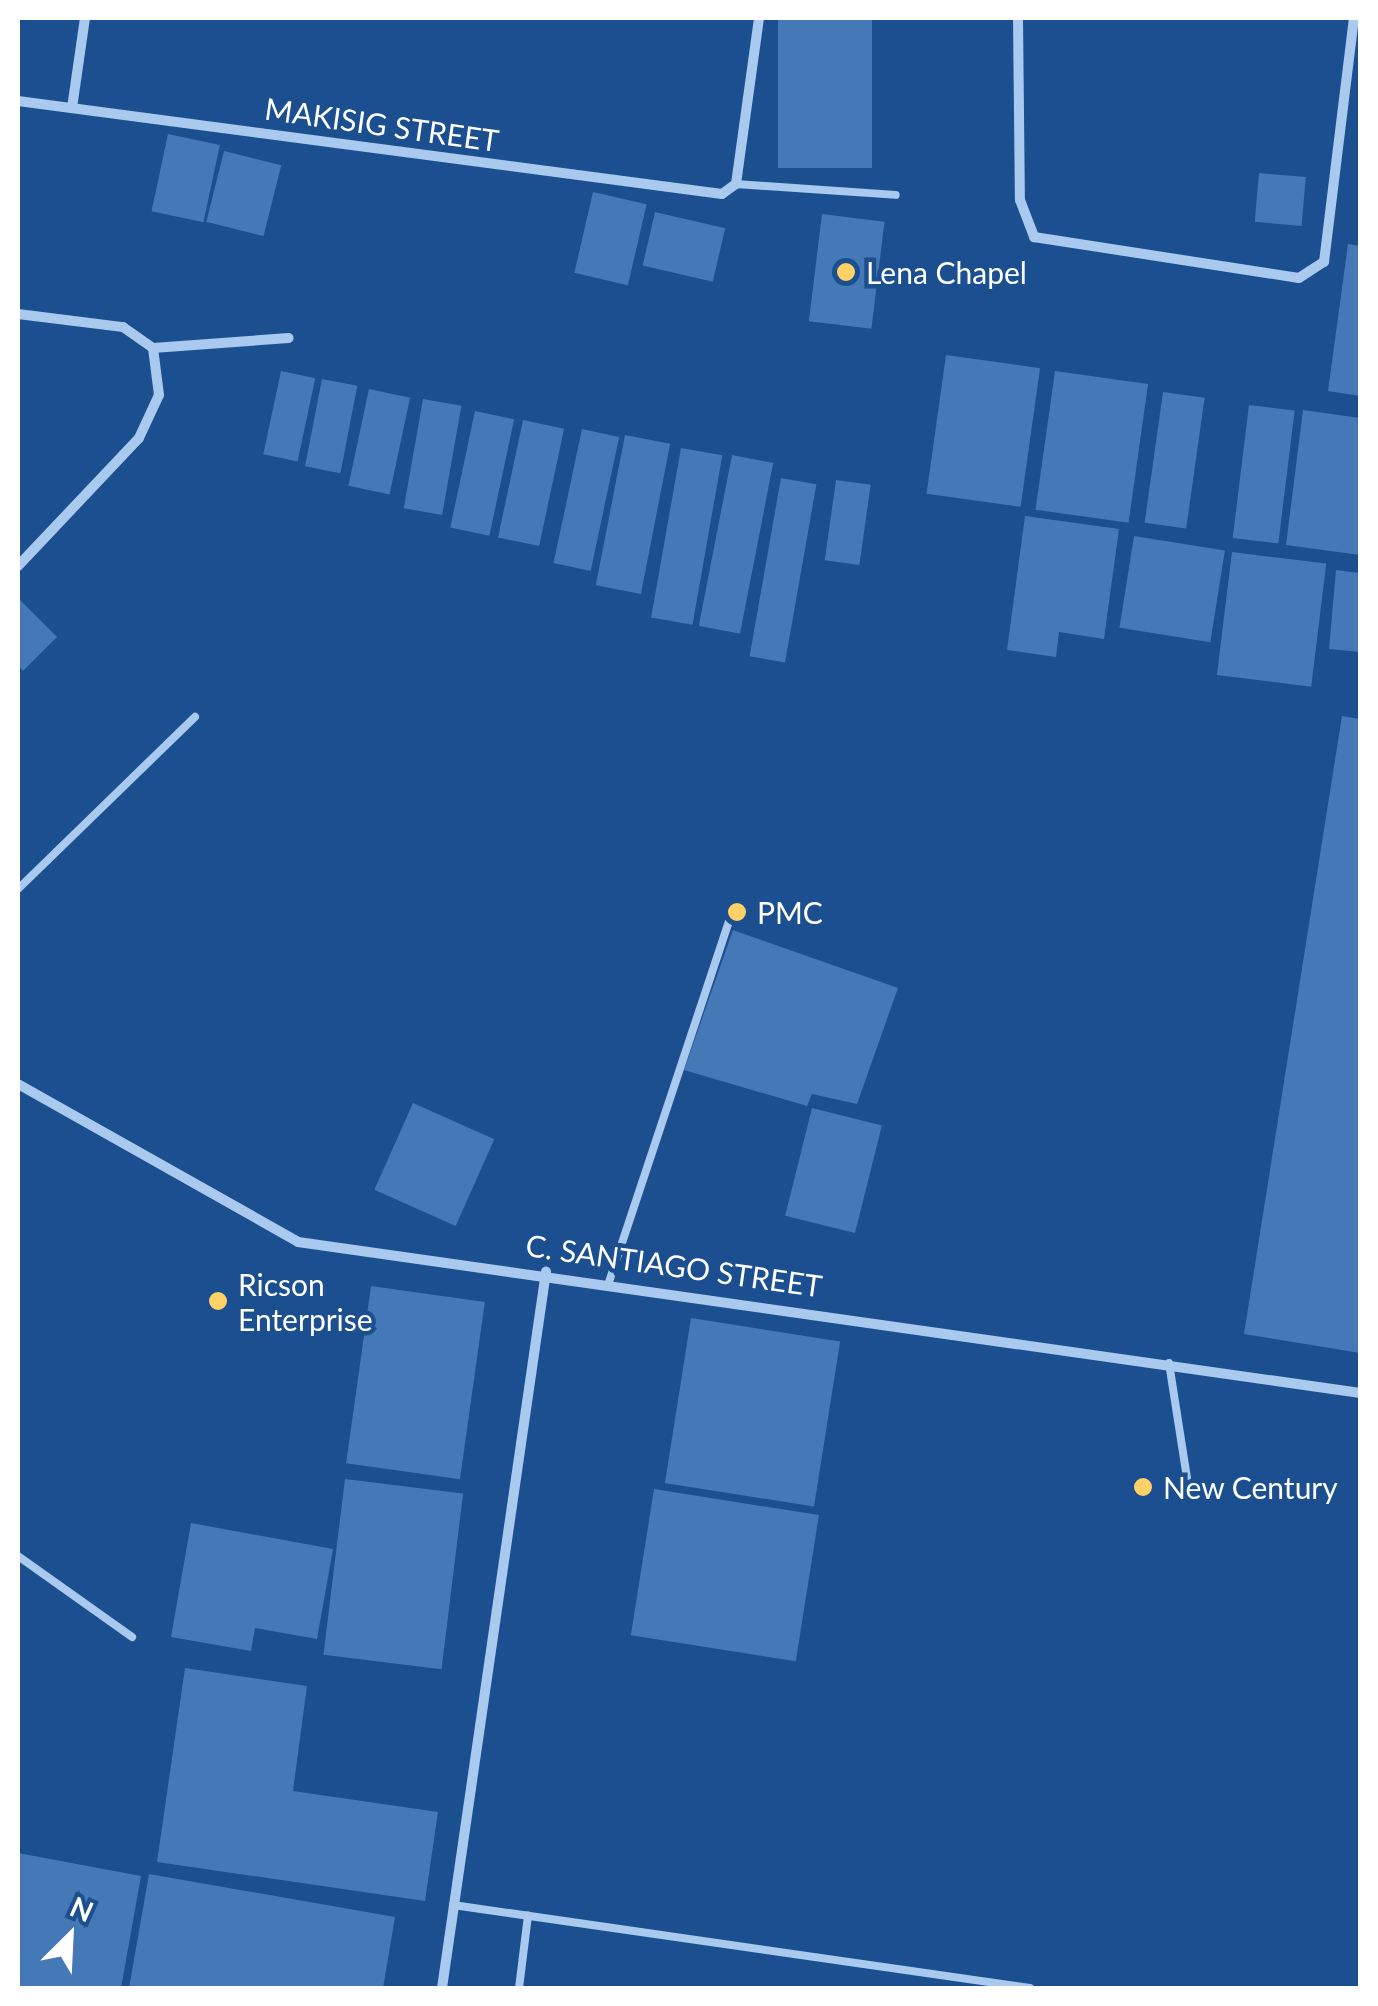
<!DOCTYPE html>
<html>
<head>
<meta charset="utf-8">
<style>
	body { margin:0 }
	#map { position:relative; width:1378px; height:2006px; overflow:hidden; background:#1b4f8f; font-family:Lato,sans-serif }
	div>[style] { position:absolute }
	.building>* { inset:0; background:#4478b7; transform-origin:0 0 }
	.service>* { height:8px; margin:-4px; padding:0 4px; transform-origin:4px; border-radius:4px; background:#a9c9ee }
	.minor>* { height:10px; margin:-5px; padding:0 5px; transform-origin:5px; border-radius:5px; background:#a9c9ee }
	.dots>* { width:28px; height:28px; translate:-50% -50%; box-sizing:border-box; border:5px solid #1b4f8f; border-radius:50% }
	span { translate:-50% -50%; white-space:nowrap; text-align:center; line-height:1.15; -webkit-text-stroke:9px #1b4f8f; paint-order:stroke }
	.street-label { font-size:30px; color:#fff }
	.poi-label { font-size:30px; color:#fff }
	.left { translate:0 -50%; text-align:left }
	.frame { position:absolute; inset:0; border:20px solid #fff; pointer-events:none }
	.north { position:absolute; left:20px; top:1886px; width:100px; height:100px; -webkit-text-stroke:8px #1b4f8f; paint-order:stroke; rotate:24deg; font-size:28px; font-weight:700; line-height:40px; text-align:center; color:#fff }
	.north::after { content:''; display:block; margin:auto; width:35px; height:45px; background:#fff; clip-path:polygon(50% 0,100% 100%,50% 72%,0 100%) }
</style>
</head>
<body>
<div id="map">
	<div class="building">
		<div style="left:778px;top:18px;width:94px;height:150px"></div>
		<div style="left:168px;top:134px;width:53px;height:79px;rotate:12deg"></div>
		<div style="left:224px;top:151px;width:59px;height:73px;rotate:14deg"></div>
		<div style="left:1259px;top:173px;width:47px;height:49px;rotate:5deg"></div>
		<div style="left:593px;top:192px;width:55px;height:83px;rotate:13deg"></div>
		<div style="left:655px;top:212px;width:72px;height:55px;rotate:13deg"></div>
		<div style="left:822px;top:214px;width:63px;height:108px;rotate:7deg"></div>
		<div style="clip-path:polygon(1348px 244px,1360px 246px,1360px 396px,1328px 391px)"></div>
		<div style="left:946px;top:355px;width:95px;height:140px;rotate:8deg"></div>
		<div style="left:281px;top:371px;width:35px;height:85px;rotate:12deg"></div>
		<div style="left:1055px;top:371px;width:94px;height:140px;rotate:8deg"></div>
		<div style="left:322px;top:379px;width:36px;height:89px;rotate:11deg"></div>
		<div style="left:369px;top:389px;width:42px;height:99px;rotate:12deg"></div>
		<div style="left:1163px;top:392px;width:42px;height:132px;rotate:8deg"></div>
		<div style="left:423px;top:399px;width:39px;height:111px;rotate:10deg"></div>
		<div style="left:1249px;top:405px;width:46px;height:134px;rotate:7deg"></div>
		<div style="clip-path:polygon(1303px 410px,1360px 418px,1360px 555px,1286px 545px)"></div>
		<div style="left:475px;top:411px;width:40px;height:119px;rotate:12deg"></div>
		<div style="left:523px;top:420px;width:42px;height:120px;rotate:12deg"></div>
		<div style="left:582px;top:429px;width:38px;height:137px;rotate:12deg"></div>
		<div style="left:625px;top:435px;width:46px;height:153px;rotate:11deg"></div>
		<div style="left:681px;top:448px;width:42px;height:172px;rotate:10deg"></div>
		<div style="left:732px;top:455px;width:42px;height:174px;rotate:11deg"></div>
		<div style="left:781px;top:478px;width:36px;height:181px;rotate:10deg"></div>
		<div style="left:836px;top:480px;width:35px;height:81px;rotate:8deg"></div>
		<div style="clip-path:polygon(1025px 516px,1119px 529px,1104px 639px,1059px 632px,1056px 657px,1007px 650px)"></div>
		<div style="left:1134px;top:536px;width:92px;height:93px;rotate:9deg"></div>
		<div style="left:1232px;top:552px;width:95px;height:124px;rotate:7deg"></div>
		<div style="clip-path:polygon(1336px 570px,1360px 573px,1360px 652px,1329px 649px)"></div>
		<div style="clip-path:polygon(18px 598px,57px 637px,23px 671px,18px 665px)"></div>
		<div style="clip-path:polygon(1342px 716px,1360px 719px,1360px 1353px,1244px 1334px)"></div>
		<div style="clip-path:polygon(733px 930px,898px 988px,857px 1104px,812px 1094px,807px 1106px,684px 1070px)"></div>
		<div style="left:413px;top:1103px;width:89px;height:95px;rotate:24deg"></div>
		<div style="left:812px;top:1108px;width:72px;height:111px;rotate:14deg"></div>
		<div style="left:371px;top:1286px;width:115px;height:179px;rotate:8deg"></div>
		<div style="left:691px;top:1318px;width:151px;height:167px;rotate:9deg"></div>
		<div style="left:345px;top:1479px;width:119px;height:177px;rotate:7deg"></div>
		<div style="left:654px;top:1489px;width:167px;height:148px;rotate:9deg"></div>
		<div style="clip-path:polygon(191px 1523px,333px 1549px,317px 1639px,255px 1628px,251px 1651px,171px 1637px)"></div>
		<div style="clip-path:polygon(185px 1668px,307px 1686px,293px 1791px,438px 1812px,425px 1901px,157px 1862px)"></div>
		<div style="clip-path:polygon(18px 1853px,141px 1876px,121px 1988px,18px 1988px)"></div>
		<div style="clip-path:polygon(149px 1874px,395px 1917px,383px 1988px,129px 1988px)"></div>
	</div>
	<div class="service">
		<div style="left:736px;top:184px;width:160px;rotate:3.9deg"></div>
		<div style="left:18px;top:889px;width:247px;rotate:-44.2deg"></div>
		<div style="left:609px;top:1282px;width:386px;rotate:-71.6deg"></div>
		<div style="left:1169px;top:1363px;width:116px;rotate:81.1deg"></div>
		<div style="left:18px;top:1556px;width:140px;rotate:35.4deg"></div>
		<div style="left:453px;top:1905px;width:583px;rotate:8.19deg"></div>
		<div style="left:519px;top:1988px;width:73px;rotate:-82.9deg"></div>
	</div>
	<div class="minor">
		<div style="left:1018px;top:18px;width:182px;rotate:89.4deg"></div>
		<div style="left:1020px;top:200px;width:40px;rotate:69deg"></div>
		<div style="left:1034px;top:237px;width:268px;rotate:8.8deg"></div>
		<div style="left:1299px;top:278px;width:30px;rotate:-33deg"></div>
		<div style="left:1324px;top:262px;width:246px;rotate:-83deg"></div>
		<div style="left:18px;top:101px;width:710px;rotate:7.53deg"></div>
		<div style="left:722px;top:194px;width:17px;rotate:-36deg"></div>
		<div style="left:736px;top:184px;width:168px;rotate:-82.1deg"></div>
		<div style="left:72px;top:108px;width:91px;rotate:-81.8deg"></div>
		<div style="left:18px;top:314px;width:106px;rotate:7.1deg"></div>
		<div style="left:123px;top:327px;width:37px;rotate:35deg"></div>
		<div style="left:153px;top:348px;width:136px;rotate:-4.2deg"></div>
		<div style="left:18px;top:566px;width:176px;rotate:-46.6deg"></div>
		<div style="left:139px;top:438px;width:47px;rotate:-65.1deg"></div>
		<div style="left:159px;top:395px;width:47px;rotate:-97.3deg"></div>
		<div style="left:18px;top:1084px;width:322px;rotate:29.4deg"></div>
		<div style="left:298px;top:1242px;width:1073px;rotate:8.09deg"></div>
		<div style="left:442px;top:1988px;width:724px;rotate:-81.74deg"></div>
	</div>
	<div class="dots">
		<div style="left:846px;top:272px;background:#ffd166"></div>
		<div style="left:737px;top:912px;background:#ffd166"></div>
		<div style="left:218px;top:1301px;background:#ffd166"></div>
		<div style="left:1143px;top:1487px;background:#ffd166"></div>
	</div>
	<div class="street-label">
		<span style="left:382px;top:124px;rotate:8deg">MAKISIG STREET</span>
		<span style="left:674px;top:1265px;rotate:8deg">C. SANTIAGO STREET</span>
	</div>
	<div class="poi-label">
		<span class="left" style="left:866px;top:272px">Lena Chapel</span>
		<span class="left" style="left:757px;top:912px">PMC</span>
		<span class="left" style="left:238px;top:1301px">Ricson<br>Enterprise</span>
		<span class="left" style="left:1163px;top:1487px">New Century</span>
	</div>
	<div class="frame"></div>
	<div class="north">N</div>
</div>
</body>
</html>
